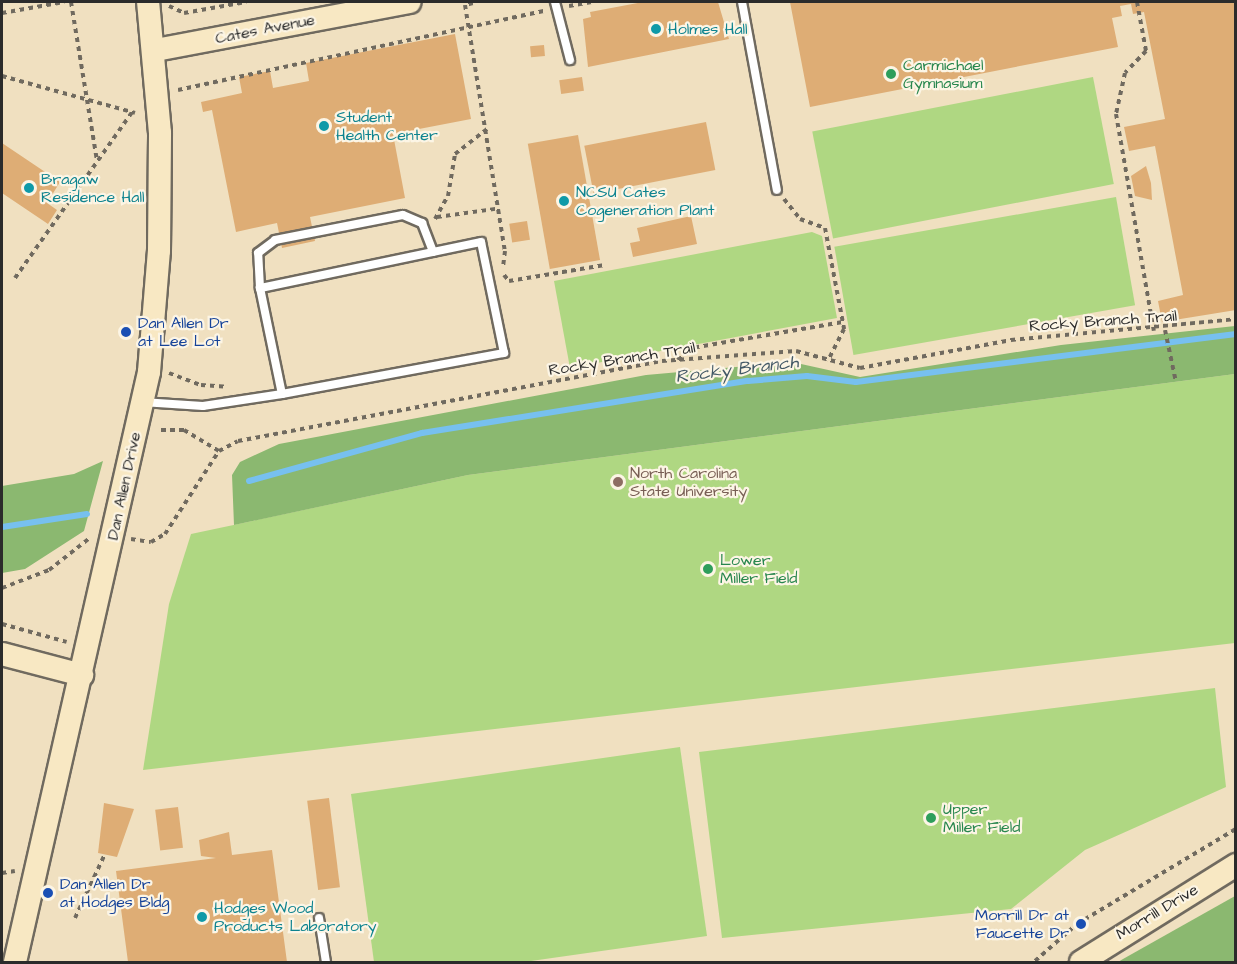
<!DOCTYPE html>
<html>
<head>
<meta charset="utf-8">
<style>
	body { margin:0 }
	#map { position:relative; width:1237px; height:964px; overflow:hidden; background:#f0e0c0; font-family:"Architects Daughter",sans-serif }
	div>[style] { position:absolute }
	.green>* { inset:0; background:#afd782; transform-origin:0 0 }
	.forest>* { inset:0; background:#8bb870 }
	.stream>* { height:6px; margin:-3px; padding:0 3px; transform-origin:3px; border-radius:3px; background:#77c0ef }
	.building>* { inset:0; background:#dead75; transform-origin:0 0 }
	.path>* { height:4px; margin-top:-2px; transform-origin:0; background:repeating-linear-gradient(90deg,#706a5f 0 4.5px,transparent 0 9px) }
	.roads { filter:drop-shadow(2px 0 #706a5f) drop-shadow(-2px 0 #706a5f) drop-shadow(0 2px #706a5f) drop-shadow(0 -2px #706a5f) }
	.lane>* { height:8px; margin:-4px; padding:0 4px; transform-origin:4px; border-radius:4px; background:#fff }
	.secondary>* { height:22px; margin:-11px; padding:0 11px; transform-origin:11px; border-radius:11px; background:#f8e8c3 }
	.dots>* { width:16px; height:16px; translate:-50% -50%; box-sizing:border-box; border:3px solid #fcf5e5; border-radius:50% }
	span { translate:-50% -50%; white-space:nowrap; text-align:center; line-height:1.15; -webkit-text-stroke:4.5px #fcf5e5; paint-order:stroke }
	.street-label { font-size:16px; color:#2b2b2b }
	.culture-label { font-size:16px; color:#0d838f }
	.left { translate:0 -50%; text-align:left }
	.leisure-label { font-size:16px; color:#27864d }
	.transit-label { font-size:16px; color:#164399 }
	.right { translate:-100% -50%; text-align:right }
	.education-label { font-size:16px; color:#785e54 }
	.water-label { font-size:18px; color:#425866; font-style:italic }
	.frame { position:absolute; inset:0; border:3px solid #2b2b2b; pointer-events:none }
</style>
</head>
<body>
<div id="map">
	<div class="green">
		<div style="left:1093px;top:77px;width:109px;height:286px;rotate:79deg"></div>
		<div style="left:1116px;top:197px;width:110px;height:286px;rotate:80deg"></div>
		<div style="clip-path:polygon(812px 232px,822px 236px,837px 318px,570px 368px,554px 281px)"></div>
		<div style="clip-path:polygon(1235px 374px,1235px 643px,143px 770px,169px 604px,191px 534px,468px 475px)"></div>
		<div style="clip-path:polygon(1215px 688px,1226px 787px,1085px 850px,1011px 909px,722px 938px,699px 752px)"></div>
		<div style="clip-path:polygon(680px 747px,707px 936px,524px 962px,374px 962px,351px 794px)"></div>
	</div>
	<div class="forest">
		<div style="clip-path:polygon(1235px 326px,1235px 374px,468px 475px,234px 525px,232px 475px,240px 462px,279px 444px,646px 375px,792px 362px,860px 377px,1061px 345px)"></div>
		<div style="clip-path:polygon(103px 461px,84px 531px,25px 569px,2px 573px,2px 486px,74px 474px)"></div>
		<div style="clip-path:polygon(1235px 896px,1235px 962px,1118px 962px,1123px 959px)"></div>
	</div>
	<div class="stream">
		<div style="left:249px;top:481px;width:180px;rotate:-15.5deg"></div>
		<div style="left:422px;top:433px;width:330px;rotate:-9.1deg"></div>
		<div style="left:748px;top:381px;width:59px;rotate:-4.8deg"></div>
		<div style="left:807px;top:376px;width:49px;rotate:7deg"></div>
		<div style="left:856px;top:382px;width:383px;rotate:-7.2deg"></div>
		<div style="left:2px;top:527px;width:86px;rotate:-8.7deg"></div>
	</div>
	<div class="building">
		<div style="clip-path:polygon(643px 2px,718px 2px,729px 39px,588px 67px,583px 19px,591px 17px,590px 12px)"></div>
		<div style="clip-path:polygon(790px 2px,1236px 2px,1236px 310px,1162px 322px,1158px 301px,1183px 295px,1155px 146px,1129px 151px,1124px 127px,1165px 119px,1144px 12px,1133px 14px,1131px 4px,1120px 6px,1122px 16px,1112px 18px,1118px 47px,810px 107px)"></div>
		<div style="clip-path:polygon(455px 34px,471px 119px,393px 134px,405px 198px,310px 217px,315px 241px,282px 248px,277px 223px,236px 232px,212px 110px,203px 112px,201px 102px,242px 93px,239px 77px,270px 71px,273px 88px,309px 81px,306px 63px)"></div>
		<div style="left:544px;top:45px;width:11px;height:14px;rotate:85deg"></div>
		<div style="left:582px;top:77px;width:14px;height:23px;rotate:82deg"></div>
		<div style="left:706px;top:122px;width:49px;height:124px;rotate:79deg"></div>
		<div style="left:578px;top:135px;width:127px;height:51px;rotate:80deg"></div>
		<div style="clip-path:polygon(2px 143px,60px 182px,47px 203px,57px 210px,48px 224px,2px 193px)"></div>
		<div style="clip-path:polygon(1146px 166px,1151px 183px,1152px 200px,1135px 196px,1131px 176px)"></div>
		<div style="clip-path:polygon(691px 216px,697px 244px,633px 257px,630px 243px,640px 241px,637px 228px)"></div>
		<div style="left:527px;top:221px;width:19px;height:18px;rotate:81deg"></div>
		<div style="left:329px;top:798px;width:90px;height:22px;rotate:83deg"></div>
		<div style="clip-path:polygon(104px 803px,134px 809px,117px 857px,98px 853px)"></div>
		<div style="left:178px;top:807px;width:41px;height:23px;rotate:83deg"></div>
		<div style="clip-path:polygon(229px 832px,232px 855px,272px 850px,287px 962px,128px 962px,116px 871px,216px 858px,201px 856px,199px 840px)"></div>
	</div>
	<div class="path">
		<div style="left:71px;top:2px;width:161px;rotate:80.7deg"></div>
		<div style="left:1137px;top:2px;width:50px;rotate:79.6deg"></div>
		<div style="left:1146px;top:51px;width:30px;rotate:134deg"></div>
		<div style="left:1125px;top:73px;width:42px;rotate:102.4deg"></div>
		<div style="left:1116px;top:114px;width:220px;rotate:80.1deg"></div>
		<div style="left:473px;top:3px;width:8px;rotate:166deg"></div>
		<div style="left:465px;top:5px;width:249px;rotate:80.8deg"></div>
		<div style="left:505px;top:251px;width:17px;rotate:97deg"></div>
		<div style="left:169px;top:6px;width:17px;rotate:25deg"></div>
		<div style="left:184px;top:13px;width:63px;rotate:-10.1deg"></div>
		<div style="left:569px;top:6px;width:23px;rotate:-10deg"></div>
		<div style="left:2px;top:13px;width:63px;rotate:-10.1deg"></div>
		<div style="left:2px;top:76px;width:138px;rotate:15.5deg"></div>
		<div style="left:178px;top:90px;width:374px;rotate:-12.2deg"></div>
		<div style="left:784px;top:199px;width:26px;rotate:51deg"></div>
		<div style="left:800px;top:219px;width:27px;rotate:20deg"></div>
		<div style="left:825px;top:228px;width:103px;rotate:79.3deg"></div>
		<div style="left:844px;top:329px;width:36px;rotate:117deg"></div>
		<div style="left:437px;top:217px;width:59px;rotate:-7.9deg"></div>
		<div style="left:435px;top:219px;width:26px;rotate:-61deg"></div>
		<div style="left:448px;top:196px;width:43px;rotate:-80.5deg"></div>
		<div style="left:455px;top:154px;width:41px;rotate:-38deg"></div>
		<div style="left:504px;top:275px;width:8px;rotate:50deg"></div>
		<div style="left:509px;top:281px;width:97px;rotate:-9.5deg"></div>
		<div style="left:15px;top:278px;width:204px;rotate:-54.8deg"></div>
		<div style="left:1165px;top:330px;width:53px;rotate:78.1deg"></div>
		<div style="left:678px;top:360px;width:14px;rotate:-54deg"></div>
		<div style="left:686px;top:349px;width:159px;rotate:-9.8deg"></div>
		<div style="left:169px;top:373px;width:34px;rotate:21deg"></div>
		<div style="left:201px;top:385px;width:26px;rotate:4deg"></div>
		<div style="left:161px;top:430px;width:23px"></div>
		<div style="left:184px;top:430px;width:41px;rotate:31deg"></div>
		<div style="left:131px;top:539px;width:20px;rotate:9deg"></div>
		<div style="left:151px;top:542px;width:16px;rotate:-30deg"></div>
		<div style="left:165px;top:534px;width:99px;rotate:-57deg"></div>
		<div style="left:219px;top:451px;width:21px;rotate:-28deg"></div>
		<div style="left:238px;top:441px;width:431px;rotate:-10.7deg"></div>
		<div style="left:662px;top:361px;width:134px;rotate:-4.3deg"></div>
		<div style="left:796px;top:351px;width:66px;rotate:14.9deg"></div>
		<div style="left:860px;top:368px;width:154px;rotate:-10.5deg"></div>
		<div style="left:1011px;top:340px;width:226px;rotate:-5.3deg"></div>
		<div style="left:2px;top:588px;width:50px;rotate:-21deg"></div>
		<div style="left:49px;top:570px;width:53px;rotate:-38.2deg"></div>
		<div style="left:2px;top:624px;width:67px;rotate:15.5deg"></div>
		<div style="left:2px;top:873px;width:13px;rotate:-9deg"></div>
		<div style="left:75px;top:918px;width:71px;rotate:-64.9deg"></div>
		<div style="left:1035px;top:961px;width:56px;rotate:-41.4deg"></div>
		<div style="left:1077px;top:924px;width:185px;rotate:-30.9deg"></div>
	</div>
	<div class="roads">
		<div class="lane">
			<div style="left:555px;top:2px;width:60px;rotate:75.5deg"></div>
			<div style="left:742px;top:2px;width:191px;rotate:79.5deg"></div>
			<div style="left:260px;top:288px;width:35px;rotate:-93deg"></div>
			<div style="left:258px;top:253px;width:21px;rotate:-37deg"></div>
			<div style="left:275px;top:240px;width:130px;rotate:-11.1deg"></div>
			<div style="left:403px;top:215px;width:21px;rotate:23deg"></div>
			<div style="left:422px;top:223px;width:31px;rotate:69deg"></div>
			<div style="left:142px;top:402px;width:61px;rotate:3.8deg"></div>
			<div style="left:203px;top:406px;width:80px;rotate:-8.6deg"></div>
			<div style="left:282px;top:394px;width:226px;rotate:-10.5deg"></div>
			<div style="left:504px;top:353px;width:113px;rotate:-101.7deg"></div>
			<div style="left:481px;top:242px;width:226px;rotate:168.2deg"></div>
			<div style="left:260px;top:288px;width:108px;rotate:78.3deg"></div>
			<div style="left:319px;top:918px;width:45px;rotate:81deg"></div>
		</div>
		<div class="secondary">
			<div style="left:156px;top:50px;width:258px;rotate:-10.7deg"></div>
			<div style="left:2px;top:654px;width:83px;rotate:14.7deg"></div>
			<div style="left:15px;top:962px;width:605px;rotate:-77.2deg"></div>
			<div style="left:149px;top:372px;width:121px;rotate:-85.3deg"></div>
			<div style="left:159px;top:251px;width:118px;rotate:-89.5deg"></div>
			<div style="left:160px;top:133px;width:132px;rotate:-95.2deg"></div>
			<div style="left:1081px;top:962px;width:183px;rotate:-32deg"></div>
		</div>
	</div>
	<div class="dots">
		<div style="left:656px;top:29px;background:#0f9aa8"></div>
		<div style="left:891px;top:74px;background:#2e9e5b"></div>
		<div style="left:324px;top:126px;background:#0f9aa8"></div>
		<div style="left:29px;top:188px;background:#0f9aa8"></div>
		<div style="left:564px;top:201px;background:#0f9aa8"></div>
		<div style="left:126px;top:332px;background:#1a4fb4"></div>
		<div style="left:618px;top:482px;background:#8d6e63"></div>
		<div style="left:708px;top:569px;background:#2e9e5b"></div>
		<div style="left:931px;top:818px;background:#2e9e5b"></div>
		<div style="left:48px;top:893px;background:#1a4fb4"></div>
		<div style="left:202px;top:917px;background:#0f9aa8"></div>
		<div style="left:1081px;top:924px;background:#1a4fb4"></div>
	</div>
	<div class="street-label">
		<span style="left:265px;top:29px;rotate:-11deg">Cates Avenue</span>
		<span style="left:1103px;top:321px;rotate:-4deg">Rocky Branch Trail</span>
		<span style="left:622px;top:359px;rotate:-9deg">Rocky Branch Trail</span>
		<span style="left:124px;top:486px;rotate:-78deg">Dan Allen Drive</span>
		<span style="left:1157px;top:912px;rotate:-31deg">Morrill Drive</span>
	</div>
	<div class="culture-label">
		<span class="left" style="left:668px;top:29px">Holmes Hall</span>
		<span class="left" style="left:336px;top:126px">Student<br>Health Center</span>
		<span class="left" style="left:41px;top:188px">Bragaw<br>Residence Hall</span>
		<span class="left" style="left:576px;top:201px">NCSU Cates<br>Cogeneration Plant</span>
		<span class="left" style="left:214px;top:917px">Hodges Wood<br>Products Laboratory</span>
	</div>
	<div class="leisure-label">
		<span class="left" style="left:903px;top:74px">Carmichael<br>Gymnasium</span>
		<span class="left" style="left:720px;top:569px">Lower<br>Miller Field</span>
		<span class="left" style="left:943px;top:818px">Upper<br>Miller Field</span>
	</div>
	<div class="transit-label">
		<span class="left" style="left:138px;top:332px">Dan Allen Dr<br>at Lee Lot</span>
		<span class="left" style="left:60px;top:893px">Dan Allen Dr<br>at Hodges Bldg</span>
		<span class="right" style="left:1069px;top:924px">Morrill Dr at<br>Faucette Dr</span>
	</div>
	<div class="education-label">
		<span class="left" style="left:630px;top:482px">North Carolina<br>State University</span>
	</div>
	<div class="water-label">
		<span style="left:737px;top:370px;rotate:-7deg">Rocky Branch</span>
	</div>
	<div class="frame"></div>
</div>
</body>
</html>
